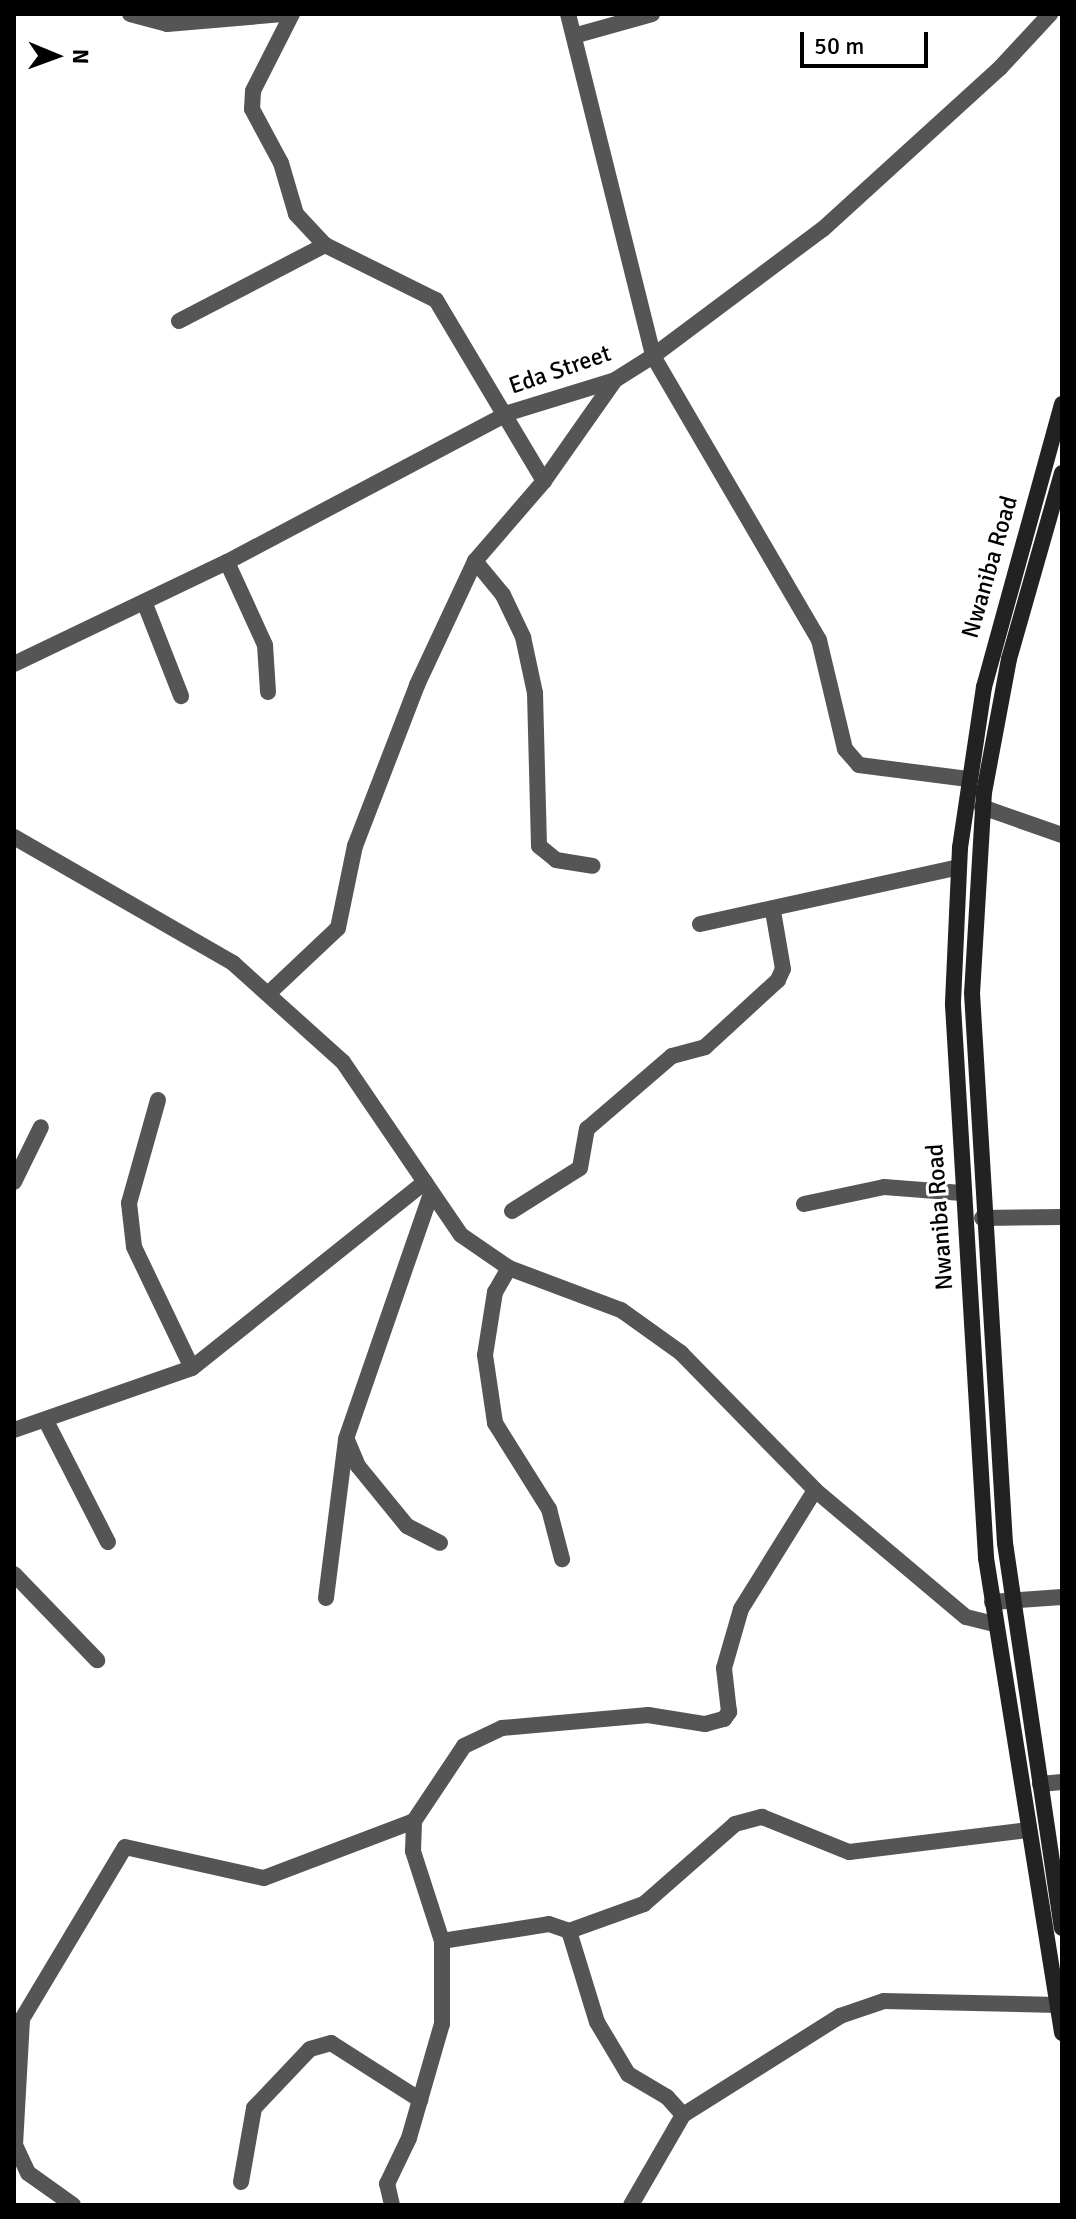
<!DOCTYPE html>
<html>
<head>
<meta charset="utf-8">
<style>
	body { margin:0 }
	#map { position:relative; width:1076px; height:2219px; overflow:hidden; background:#fff; font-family:Signika,sans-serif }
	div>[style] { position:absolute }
	.street>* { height:16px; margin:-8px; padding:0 8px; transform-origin:8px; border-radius:8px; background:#555 }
	.secondary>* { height:16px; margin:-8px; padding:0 8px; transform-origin:8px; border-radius:8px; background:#222 }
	span { translate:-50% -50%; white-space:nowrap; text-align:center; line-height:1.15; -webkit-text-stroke:6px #fff; paint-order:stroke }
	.street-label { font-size:24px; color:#000 }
	.frame { position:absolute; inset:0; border:16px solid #000; pointer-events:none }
	.north { position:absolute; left:16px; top:16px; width:80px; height:80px; -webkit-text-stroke:6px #fff; paint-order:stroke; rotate:91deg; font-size:22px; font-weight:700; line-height:32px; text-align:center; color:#000 }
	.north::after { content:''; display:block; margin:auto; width:28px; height:36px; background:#000; clip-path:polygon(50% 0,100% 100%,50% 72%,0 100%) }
	.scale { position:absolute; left:800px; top:32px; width:128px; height:36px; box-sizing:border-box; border:4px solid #000; border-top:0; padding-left:10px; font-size:24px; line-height:28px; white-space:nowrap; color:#000; -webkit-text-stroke:6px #fff; paint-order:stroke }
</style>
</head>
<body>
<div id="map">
	<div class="street">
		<div style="left:130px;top:14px;width:38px;rotate:15deg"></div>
		<div style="left:167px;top:24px;width:116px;rotate:-4.9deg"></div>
		<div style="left:292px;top:14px;width:86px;rotate:116.9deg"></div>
		<div style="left:253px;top:91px;width:18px;rotate:93deg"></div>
		<div style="left:252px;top:109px;width:61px;rotate:61.8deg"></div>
		<div style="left:281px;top:163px;width:53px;rotate:73.6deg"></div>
		<div style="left:296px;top:214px;width:42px;rotate:46.9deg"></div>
		<div style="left:325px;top:245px;width:124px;rotate:26.4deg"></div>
		<div style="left:436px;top:300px;width:211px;rotate:59.2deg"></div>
		<div style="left:568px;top:14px;width:352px;rotate:76deg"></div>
		<div style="left:653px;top:356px;width:329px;rotate:59.7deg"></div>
		<div style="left:819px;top:640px;width:112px;rotate:76.6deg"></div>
		<div style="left:845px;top:749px;width:21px;rotate:49deg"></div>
		<div style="left:859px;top:765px;width:110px;rotate:7.3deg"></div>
		<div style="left:577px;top:35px;width:78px;rotate:-15.6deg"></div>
		<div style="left:179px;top:321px;width:165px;rotate:-27.5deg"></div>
		<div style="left:475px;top:561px;width:44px;rotate:50.5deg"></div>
		<div style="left:503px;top:595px;width:47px;rotate:64.5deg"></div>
		<div style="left:523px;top:637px;width:57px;rotate:77.9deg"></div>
		<div style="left:535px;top:693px;width:153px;rotate:88.5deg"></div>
		<div style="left:539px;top:846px;width:22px;rotate:39deg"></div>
		<div style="left:556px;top:860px;width:37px;rotate:9deg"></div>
		<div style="left:227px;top:562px;width:91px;rotate:65.4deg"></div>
		<div style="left:265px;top:645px;width:47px;rotate:86.3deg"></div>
		<div style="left:145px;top:604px;width:99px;rotate:68.6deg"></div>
		<div style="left:14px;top:664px;width:236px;rotate:-25.6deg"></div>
		<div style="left:227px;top:562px;width:318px;rotate:-27.9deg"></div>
		<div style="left:508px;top:413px;width:112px;rotate:-17.1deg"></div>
		<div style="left:615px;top:380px;width:45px;rotate:-32.3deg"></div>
		<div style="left:653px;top:356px;width:212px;rotate:-36.8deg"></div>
		<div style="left:823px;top:229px;width:239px;rotate:-42.3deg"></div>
		<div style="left:1000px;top:68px;width:74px;rotate:-47.2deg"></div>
		<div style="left:982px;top:807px;width:85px;rotate:19.3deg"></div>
		<div style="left:14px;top:837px;width:253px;rotate:29.9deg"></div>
		<div style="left:233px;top:963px;width:148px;rotate:42deg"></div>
		<div style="left:343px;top:1062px;width:209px;rotate:55.7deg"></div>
		<div style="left:461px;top:1235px;width:58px;rotate:34.5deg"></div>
		<div style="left:509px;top:1268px;width:120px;rotate:20.6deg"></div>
		<div style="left:621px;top:1310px;width:74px;rotate:35.6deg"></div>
		<div style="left:681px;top:1353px;width:192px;rotate:45.6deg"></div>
		<div style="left:815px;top:1490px;width:197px;rotate:40.1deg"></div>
		<div style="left:966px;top:1617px;width:29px;rotate:14deg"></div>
		<div style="left:700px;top:924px;width:265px;rotate:-12.4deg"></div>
		<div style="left:268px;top:994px;width:96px;rotate:-43.3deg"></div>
		<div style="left:338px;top:928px;width:84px;rotate:-78.3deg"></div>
		<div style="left:355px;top:846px;width:173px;rotate:-68.9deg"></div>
		<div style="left:417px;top:685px;width:137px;rotate:-64.9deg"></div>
		<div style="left:475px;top:561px;width:106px;rotate:-49.2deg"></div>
		<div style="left:544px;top:481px;width:123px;rotate:-54.9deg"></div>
		<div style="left:158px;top:1100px;width:107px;rotate:105.7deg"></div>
		<div style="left:129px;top:1203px;width:44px;rotate:83.5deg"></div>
		<div style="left:134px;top:1247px;width:134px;rotate:64.4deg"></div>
		<div style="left:14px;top:1182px;width:61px;rotate:-63.9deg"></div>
		<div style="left:804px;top:1204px;width:82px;rotate:-12deg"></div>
		<div style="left:884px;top:1187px;width:78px;rotate:4.4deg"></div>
		<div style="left:512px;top:1211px;width:80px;rotate:-32.3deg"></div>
		<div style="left:580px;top:1168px;width:40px;rotate:-80deg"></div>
		<div style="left:587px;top:1129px;width:112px;rotate:-40.7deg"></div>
		<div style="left:672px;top:1056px;width:34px;rotate:-15deg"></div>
		<div style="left:705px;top:1047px;width:99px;rotate:-42.5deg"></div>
		<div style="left:778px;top:980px;width:12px;rotate:-66deg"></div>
		<div style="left:783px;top:969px;width:59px;rotate:-99.8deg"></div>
		<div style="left:982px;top:1218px;width:80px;rotate:-0.7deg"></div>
		<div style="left:509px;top:1268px;width:28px;rotate:120deg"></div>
		<div style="left:495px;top:1292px;width:64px;rotate:99deg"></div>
		<div style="left:485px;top:1355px;width:69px;rotate:81.6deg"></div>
		<div style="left:495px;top:1423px;width:102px;rotate:57.9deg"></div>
		<div style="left:549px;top:1509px;width:52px;rotate:75.4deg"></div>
		<div style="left:46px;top:1421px;width:136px;rotate:62.9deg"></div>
		<div style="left:14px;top:1430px;width:188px;rotate:-19.2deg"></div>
		<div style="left:192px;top:1368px;width:298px;rotate:-38.6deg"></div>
		<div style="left:347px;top:1440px;width:28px;rotate:67deg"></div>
		<div style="left:358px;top:1466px;width:77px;rotate:50.8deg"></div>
		<div style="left:407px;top:1526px;width:37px;rotate:27deg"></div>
		<div style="left:14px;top:1574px;width:120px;rotate:46deg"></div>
		<div style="left:326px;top:1598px;width:160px;rotate:-82.8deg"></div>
		<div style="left:346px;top:1439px;width:259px;rotate:-70.9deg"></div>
		<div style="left:992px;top:1602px;width:70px;rotate:-4.1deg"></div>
		<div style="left:1040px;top:1784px;width:22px;rotate:-5deg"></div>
		<div style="left:569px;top:1931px;width:80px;rotate:-19.8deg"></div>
		<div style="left:644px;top:1904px;width:121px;rotate:-41.3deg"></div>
		<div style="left:735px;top:1824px;width:28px;rotate:-15deg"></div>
		<div style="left:762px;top:1817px;width:94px;rotate:21.9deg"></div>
		<div style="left:849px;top:1852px;width:180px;rotate:-7deg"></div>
		<div style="left:442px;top:1941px;width:108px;rotate:-9deg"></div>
		<div style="left:549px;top:1924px;width:21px;rotate:19deg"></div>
		<div style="left:569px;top:1931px;width:95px;rotate:72.9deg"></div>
		<div style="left:597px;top:2022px;width:61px;rotate:59.2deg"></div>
		<div style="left:628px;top:2074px;width:45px;rotate:30.5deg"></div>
		<div style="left:667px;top:2097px;width:24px;rotate:48deg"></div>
		<div style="left:683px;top:2115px;width:186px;rotate:-32.2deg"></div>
		<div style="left:840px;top:2016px;width:46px;rotate:-18.8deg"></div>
		<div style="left:884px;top:2001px;width:174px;rotate:1.3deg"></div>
		<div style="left:241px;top:2182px;width:75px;rotate:-80deg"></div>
		<div style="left:254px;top:2108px;width:81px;rotate:-46.5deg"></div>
		<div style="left:310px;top:2049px;width:22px;rotate:-16deg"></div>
		<div style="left:331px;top:2043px;width:106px;rotate:32.6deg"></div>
		<div style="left:73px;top:2205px;width:55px;rotate:-144.6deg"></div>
		<div style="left:28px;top:2173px;width:31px;rotate:-115deg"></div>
		<div style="left:15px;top:2145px;width:126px;rotate:-86.8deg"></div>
		<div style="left:22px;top:2019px;width:200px;rotate:-59.1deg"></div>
		<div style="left:125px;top:1847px;width:142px;rotate:12.6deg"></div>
		<div style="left:264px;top:1878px;width:160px;rotate:-20.8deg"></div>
		<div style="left:392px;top:2205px;width:22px;rotate:-103deg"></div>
		<div style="left:387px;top:2184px;width:51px;rotate:-64.4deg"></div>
		<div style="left:409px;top:2138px;width:119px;rotate:-73.9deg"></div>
		<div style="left:442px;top:2024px;width:83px;rotate:-90deg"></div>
		<div style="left:442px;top:1941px;width:95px;rotate:-107.9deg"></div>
		<div style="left:413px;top:1851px;width:30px;rotate:-88deg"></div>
		<div style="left:414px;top:1821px;width:90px;rotate:-56.3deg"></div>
		<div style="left:464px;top:1746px;width:42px;rotate:-25.3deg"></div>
		<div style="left:502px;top:1728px;width:147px;rotate:-5.1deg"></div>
		<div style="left:648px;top:1715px;width:58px;rotate:9deg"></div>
		<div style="left:705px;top:1724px;width:20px;rotate:-15deg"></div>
		<div style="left:724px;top:1719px;width:9px;rotate:-54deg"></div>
		<div style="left:729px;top:1712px;width:44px;rotate:-96.5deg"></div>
		<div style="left:724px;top:1668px;width:61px;rotate:-73.9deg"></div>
		<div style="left:741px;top:1609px;width:140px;rotate:-58.1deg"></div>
		<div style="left:631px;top:2205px;width:104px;rotate:-60deg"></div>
	</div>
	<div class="secondary">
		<div style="left:1062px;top:404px;width:294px;rotate:105.4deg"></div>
		<div style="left:984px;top:687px;width:163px;rotate:98.5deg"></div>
		<div style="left:960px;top:848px;width:157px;rotate:92.6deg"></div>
		<div style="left:953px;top:1005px;width:554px;rotate:86.58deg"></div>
		<div style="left:986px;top:1558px;width:481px;rotate:80.9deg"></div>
		<div style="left:1062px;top:473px;width:193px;rotate:105.9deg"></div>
		<div style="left:1009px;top:659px;width:135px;rotate:100.6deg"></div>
		<div style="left:984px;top:792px;width:201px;rotate:93.4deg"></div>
		<div style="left:972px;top:993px;width:551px;rotate:86.57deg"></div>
		<div style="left:1005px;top:1543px;width:389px;rotate:81.6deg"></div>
	</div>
	<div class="street-label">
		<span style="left:560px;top:370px;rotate:-19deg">Eda Street</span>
		<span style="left:990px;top:567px;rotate:-74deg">Nwaniba Road</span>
		<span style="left:940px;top:1217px;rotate:-94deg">Nwaniba Road</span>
	</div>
	<div class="frame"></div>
	<div class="north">N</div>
	<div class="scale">50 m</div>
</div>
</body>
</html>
